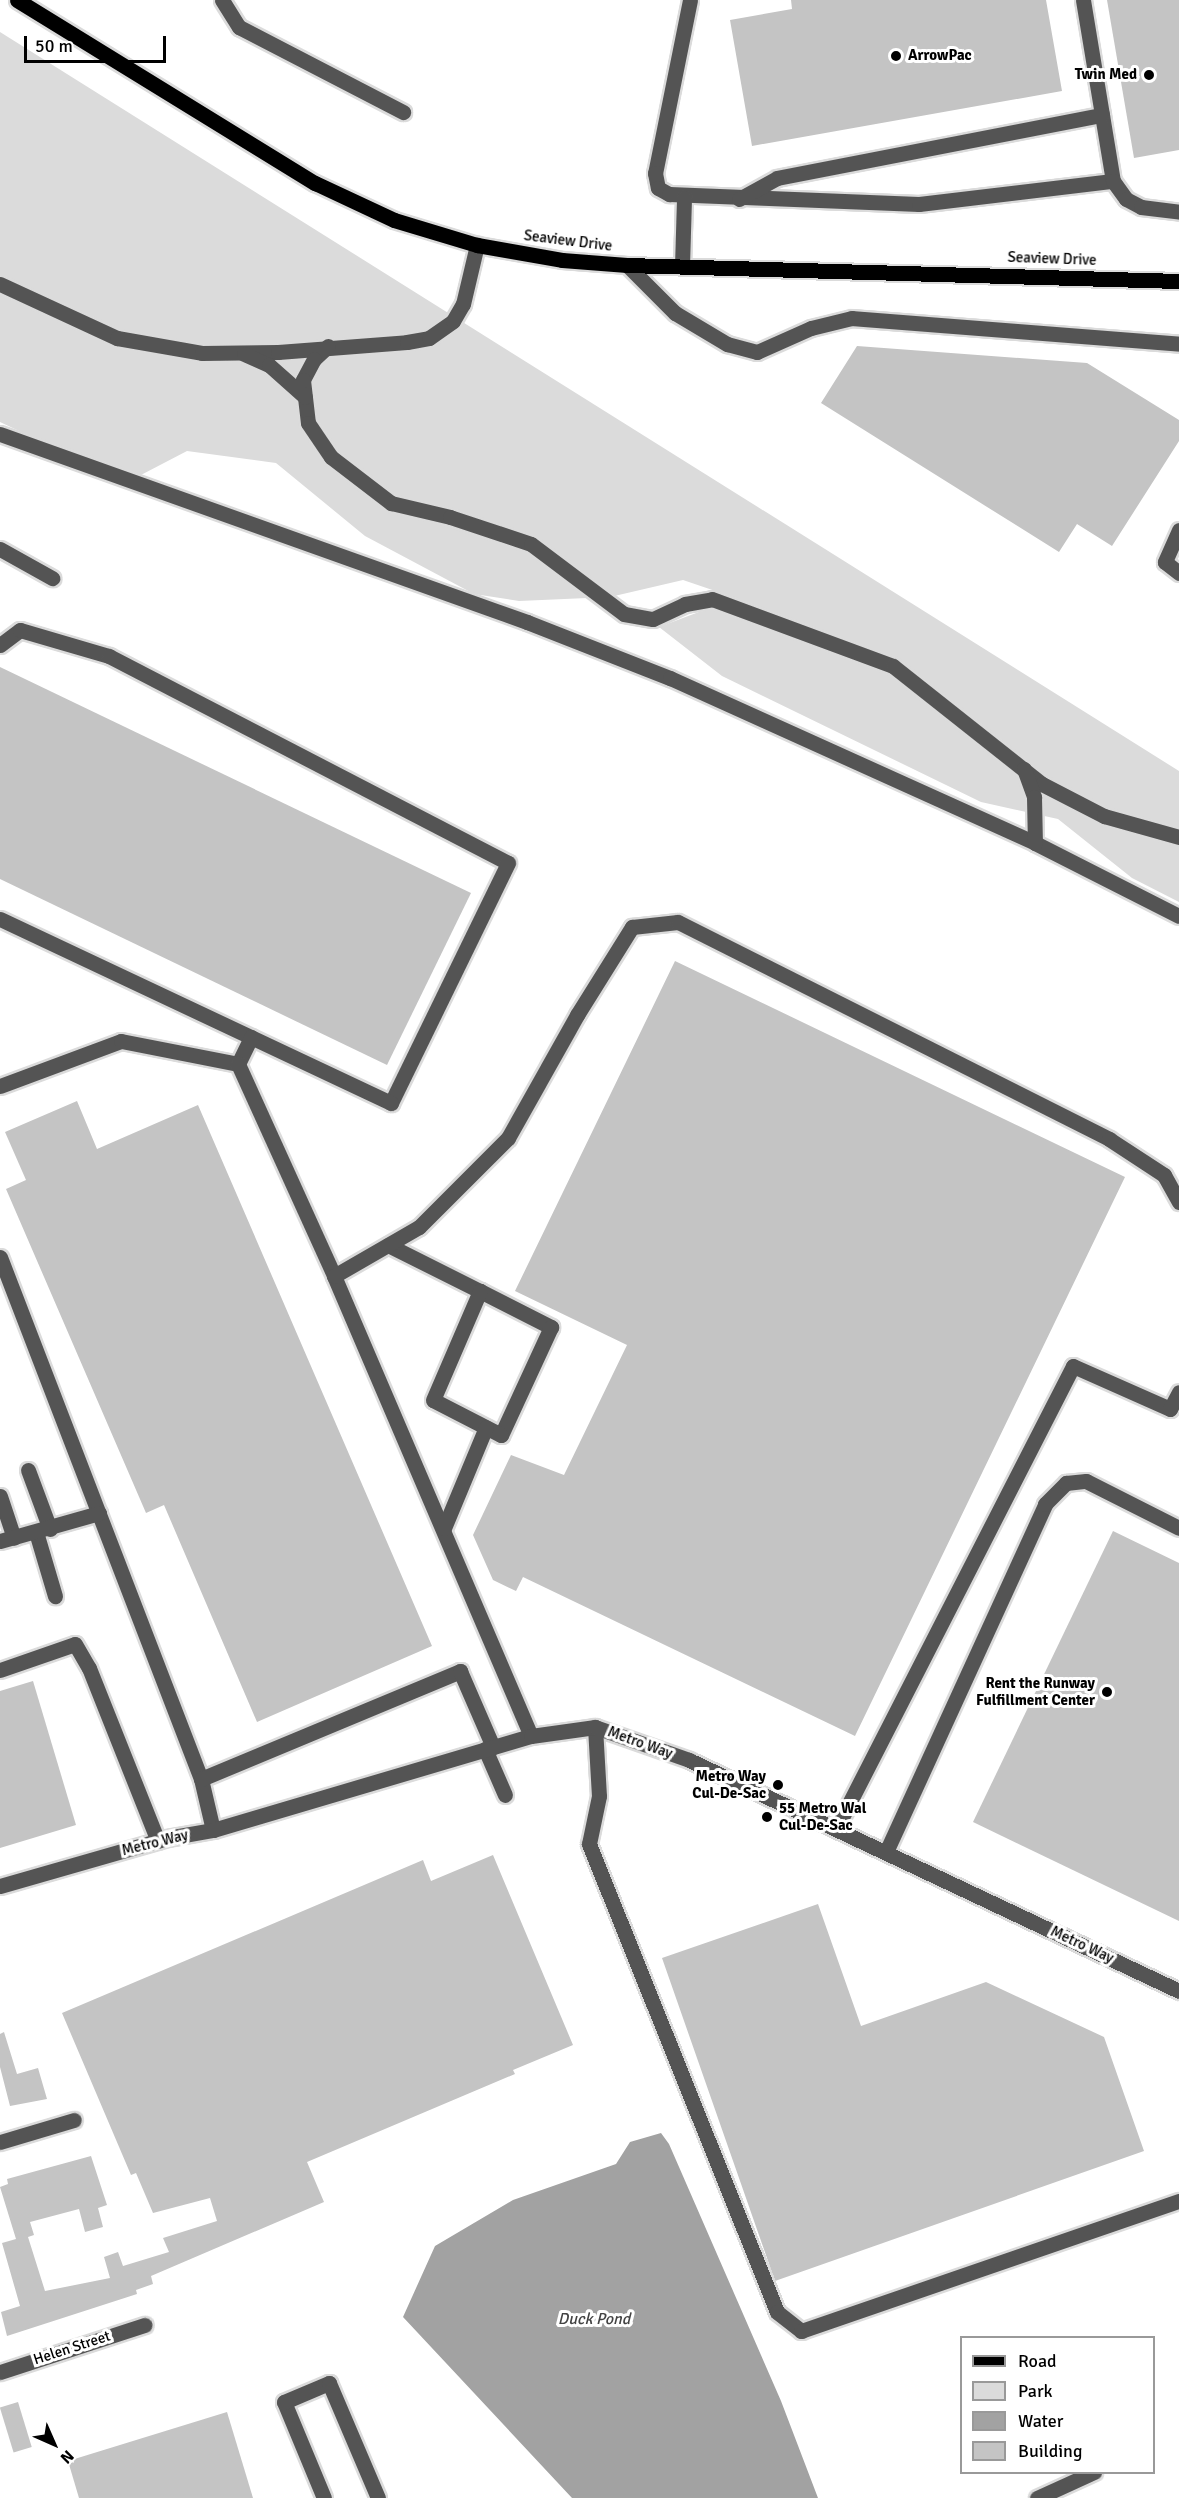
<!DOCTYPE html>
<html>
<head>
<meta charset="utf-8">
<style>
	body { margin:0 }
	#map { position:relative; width:1179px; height:2498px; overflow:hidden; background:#fff; font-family:Signika,sans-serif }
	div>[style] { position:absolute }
	.green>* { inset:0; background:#dbdbdb }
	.water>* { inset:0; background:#a2a2a2 }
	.building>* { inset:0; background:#c4c4c4; transform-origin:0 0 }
	.roads { filter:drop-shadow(2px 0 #dbdbdb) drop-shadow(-2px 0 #dbdbdb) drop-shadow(0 2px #dbdbdb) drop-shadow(0 -2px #dbdbdb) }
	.minor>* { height:15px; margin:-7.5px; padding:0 7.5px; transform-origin:7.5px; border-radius:7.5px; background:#545454 }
	.major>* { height:15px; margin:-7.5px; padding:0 7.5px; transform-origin:7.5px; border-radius:7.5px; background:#000 }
	.dots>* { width:16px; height:16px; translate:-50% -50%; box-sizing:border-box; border:3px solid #fff; border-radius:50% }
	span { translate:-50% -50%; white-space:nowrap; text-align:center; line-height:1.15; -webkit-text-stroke:6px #fff; paint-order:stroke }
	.poi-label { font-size:15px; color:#000; font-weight:700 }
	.left { translate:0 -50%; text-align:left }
	.right { translate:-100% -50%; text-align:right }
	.street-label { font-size:15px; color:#000 }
	.water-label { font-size:16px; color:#434343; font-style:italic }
	.legend { position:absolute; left:960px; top:2336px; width:195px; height:138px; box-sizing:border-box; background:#fff; border:2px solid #999; margin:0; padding:8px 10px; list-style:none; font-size:18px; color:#000 }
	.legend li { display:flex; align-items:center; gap:12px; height:30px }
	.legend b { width:30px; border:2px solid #999 }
	.north { position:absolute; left:24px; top:2414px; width:60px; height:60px; -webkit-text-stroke:4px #fff; paint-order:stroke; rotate:135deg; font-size:16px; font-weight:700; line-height:24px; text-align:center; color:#000 }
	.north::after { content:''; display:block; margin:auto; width:21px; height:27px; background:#000; clip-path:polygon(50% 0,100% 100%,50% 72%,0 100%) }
	.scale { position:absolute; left:24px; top:36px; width:142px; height:27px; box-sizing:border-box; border:3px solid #000; border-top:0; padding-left:8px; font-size:18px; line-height:21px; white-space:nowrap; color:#000; -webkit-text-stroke:4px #fff; paint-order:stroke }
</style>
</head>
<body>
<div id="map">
	<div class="green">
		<div style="clip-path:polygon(0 32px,1179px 771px,1179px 902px,1132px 878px,1058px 819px,981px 802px,722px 676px,659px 627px,736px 598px,683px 580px,610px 597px,519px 601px,474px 594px,365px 536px,276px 463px,187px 451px,139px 476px,93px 466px,0 422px)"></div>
	</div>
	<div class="water">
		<div style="clip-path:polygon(661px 2133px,669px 2144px,781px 2401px,818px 2498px,572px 2498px,403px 2317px,435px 2246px,513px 2200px,616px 2164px,630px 2142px)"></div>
	</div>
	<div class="building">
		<div style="clip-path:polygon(791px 0,1046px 0,1062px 91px,752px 146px,730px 20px,792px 9px)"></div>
		<div style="clip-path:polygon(1107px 0,1179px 0,1179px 150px,1134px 158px)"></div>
		<div style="clip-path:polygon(857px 346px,1087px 363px,1179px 420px,1179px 441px,1112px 546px,1077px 524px,1059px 552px,821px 403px)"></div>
		<div style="clip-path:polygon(0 667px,471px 893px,387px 1065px,0 879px)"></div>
		<div style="clip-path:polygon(675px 961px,1125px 1177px,855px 1736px,523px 1577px,516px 1591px,493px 1580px,473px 1535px,511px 1455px,564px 1475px,627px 1345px,515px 1291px)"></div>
		<div style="clip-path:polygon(77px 1101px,97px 1149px,198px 1105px,432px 1646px,257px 1722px,164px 1505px,146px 1513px,6px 1189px,26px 1180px,5px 1132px)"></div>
		<div style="clip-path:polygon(1113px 1531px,1179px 1563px,1179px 1921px,973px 1822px)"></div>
		<div style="clip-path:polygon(33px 1681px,76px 1825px,0 1848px,0 1691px)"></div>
		<div style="clip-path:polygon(493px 1855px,573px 2045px,513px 2070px,515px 2074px,307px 2162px,324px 2202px,151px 2276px,153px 2284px,136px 2290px,137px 2294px,7px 2336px,1px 2312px,20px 2306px,2px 2243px,16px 2239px,0 2187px,8px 2184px,7px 2179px,91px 2156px,107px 2205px,98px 2208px,103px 2227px,85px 2232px,79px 2209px,30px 2222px,34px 2235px,28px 2237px,45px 2291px,110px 2278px,104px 2257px,118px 2252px,123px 2266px,169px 2252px,163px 2238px,217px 2221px,210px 2198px,153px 2213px,136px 2173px,131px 2175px,62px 2013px,423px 1860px,431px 1881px)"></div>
		<div style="clip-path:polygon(818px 1904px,861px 2026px,986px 1982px,1104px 2037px,1144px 2151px,775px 2281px,662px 1958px)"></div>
		<div style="clip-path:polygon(4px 2032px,17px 2074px,38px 2068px,47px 2099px,10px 2106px,0 2067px,0 2034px)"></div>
		<div style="left:18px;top:2402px;width:47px;height:19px;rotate:73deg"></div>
		<div style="clip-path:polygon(227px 2412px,253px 2498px,79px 2498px,68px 2461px)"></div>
	</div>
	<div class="roads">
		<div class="minor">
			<div style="left:222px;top:0;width:32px;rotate:58deg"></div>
			<div style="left:239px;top:27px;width:185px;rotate:27.4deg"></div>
			<div style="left:690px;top:0;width:177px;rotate:101.4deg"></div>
			<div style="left:655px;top:173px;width:15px;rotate:79deg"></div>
			<div style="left:658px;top:188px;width:13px;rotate:29deg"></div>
			<div style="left:669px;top:194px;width:250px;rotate:2.3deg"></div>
			<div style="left:919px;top:204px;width:195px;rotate:-6.8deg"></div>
			<div style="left:1083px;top:0;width:183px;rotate:80.6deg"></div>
			<div style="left:1113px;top:181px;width:22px;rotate:54deg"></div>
			<div style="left:1126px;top:199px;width:17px;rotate:28deg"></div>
			<div style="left:1141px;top:207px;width:38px;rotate:7deg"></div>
			<div style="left:739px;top:199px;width:43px;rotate:-28.9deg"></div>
			<div style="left:777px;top:178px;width:331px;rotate:-11deg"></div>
			<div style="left:627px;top:265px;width:68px;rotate:45deg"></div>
			<div style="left:675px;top:313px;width:61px;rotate:30.8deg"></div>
			<div style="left:727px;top:344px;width:31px;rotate:15deg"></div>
			<div style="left:757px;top:352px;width:59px;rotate:-24deg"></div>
			<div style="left:811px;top:328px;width:42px;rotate:-13.7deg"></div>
			<div style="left:852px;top:318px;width:328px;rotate:4.5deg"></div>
			<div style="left:682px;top:266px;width:68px;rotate:-88.3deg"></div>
			<div style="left:0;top:284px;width:129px;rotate:24.8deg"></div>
			<div style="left:117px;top:338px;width:86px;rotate:10deg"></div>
			<div style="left:202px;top:353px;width:76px;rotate:-0.8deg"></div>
			<div style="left:278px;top:352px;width:129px;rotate:-4.4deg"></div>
			<div style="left:407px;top:342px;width:22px;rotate:-10deg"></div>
			<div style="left:429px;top:338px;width:29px;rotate:-35deg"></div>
			<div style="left:453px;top:321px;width:20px;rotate:-60deg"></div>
			<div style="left:463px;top:304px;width:61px;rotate:-76.7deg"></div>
			<div style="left:328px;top:346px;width:19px;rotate:137deg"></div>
			<div style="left:314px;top:359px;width:24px;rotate:118deg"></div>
			<div style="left:303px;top:380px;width:43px;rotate:83.4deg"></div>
			<div style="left:308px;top:423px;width:41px;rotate:55.9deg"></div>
			<div style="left:331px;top:457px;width:76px;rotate:37.5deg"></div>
			<div style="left:391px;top:503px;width:61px;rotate:13.3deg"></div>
			<div style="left:450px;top:517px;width:85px;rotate:18.4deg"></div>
			<div style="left:531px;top:544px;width:116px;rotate:37deg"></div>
			<div style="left:624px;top:614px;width:29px;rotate:10deg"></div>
			<div style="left:653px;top:619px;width:35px;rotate:-25deg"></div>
			<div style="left:685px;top:604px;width:27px;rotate:-10deg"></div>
			<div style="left:712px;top:599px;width:193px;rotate:20.3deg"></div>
			<div style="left:893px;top:666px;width:190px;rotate:38.4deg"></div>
			<div style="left:1042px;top:784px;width:70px;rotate:27.3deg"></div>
			<div style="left:1104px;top:816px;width:78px;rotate:15.6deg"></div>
			<div style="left:244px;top:354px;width:27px;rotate:24deg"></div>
			<div style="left:269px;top:365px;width:48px;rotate:41.6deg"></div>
			<div style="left:0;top:434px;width:560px;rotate:19.63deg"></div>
			<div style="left:527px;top:622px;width:154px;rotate:21.4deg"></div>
			<div style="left:670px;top:678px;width:401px;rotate:24.3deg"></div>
			<div style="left:1035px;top:843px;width:161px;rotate:26.9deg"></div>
			<div style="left:1179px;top:530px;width:35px;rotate:114deg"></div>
			<div style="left:1165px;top:562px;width:18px;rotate:38deg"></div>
			<div style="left:0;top:549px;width:60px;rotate:29.1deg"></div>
			<div style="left:0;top:645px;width:25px;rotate:-37deg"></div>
			<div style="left:20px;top:630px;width:93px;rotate:16.3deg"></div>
			<div style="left:109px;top:656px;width:449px;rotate:27.4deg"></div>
			<div style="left:508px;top:863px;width:267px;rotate:116deg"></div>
			<div style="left:391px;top:1103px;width:432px;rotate:-154.8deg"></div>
			<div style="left:1024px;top:769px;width:30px;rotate:70deg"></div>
			<div style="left:1034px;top:797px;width:46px;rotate:88.8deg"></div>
			<div style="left:238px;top:1064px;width:30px;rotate:-64deg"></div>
			<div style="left:0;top:1086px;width:129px;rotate:-20.4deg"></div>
			<div style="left:121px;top:1041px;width:119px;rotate:11.1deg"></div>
			<div style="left:238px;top:1064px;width:233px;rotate:65.6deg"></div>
			<div style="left:334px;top:1276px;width:500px;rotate:66.82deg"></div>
			<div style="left:388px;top:1245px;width:103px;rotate:26.6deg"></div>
			<div style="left:480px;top:1291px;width:80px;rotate:26.9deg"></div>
			<div style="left:551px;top:1327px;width:119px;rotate:114.8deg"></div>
			<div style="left:501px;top:1435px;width:76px;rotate:-152.8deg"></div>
			<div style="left:433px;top:1400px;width:119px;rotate:-66.7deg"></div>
			<div style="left:0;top:1257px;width:559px;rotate:68.94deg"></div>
			<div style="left:334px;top:1276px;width:98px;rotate:-30deg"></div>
			<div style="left:419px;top:1227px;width:126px;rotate:-45deg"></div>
			<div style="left:508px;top:1138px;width:141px;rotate:-60.7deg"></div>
			<div style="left:577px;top:1015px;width:104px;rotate:-58deg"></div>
			<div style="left:632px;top:927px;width:46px;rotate:-6.2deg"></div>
			<div style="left:678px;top:922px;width:483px;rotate:26.7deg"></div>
			<div style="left:1109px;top:1139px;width:66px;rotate:33.2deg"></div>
			<div style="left:1164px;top:1175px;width:31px;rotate:61deg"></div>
			<div style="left:28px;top:1470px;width:63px;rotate:69.6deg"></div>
			<div style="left:0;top:1496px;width:44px;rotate:71.6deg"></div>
			<div style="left:444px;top:1528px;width:109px;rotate:-67.4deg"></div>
			<div style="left:36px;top:1532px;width:67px;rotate:73.5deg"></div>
			<div style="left:0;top:1541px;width:103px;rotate:-15.8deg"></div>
			<div style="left:0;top:1670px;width:79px;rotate:-19.1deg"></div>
			<div style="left:75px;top:1644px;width:28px;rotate:60deg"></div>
			<div style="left:89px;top:1668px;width:186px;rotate:68.3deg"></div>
			<div style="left:595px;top:1727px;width:69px;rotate:86.7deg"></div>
			<div style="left:599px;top:1796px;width:49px;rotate:101.8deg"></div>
			<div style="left:589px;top:1844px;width:504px;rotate:68.11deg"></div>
			<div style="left:777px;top:2312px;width:31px;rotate:38deg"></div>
			<div style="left:801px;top:2331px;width:400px;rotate:-19deg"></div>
			<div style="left:485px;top:1749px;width:50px;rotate:66.5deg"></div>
			<div style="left:836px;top:1829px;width:520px;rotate:-62.89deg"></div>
			<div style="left:1073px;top:1366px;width:106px;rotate:23.9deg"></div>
			<div style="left:1170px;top:1409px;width:19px;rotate:-62deg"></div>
			<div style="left:213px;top:1830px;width:52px;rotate:-103.2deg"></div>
			<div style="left:201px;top:1779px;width:281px;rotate:-22.6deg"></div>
			<div style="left:460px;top:1671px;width:83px;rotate:66.5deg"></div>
			<div style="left:886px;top:1852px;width:383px;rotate:-65.4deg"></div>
			<div style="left:1045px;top:1504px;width:30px;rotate:-45deg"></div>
			<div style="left:1066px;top:1483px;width:20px;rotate:-6deg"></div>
			<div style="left:1086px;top:1481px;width:104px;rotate:26.8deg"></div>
			<div style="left:0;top:1886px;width:174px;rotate:-16deg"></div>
			<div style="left:167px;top:1838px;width:47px;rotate:-9.9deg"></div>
			<div style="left:213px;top:1830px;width:332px;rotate:-16.5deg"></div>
			<div style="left:531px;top:1736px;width:65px;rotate:-8deg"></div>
			<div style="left:595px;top:1727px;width:100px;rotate:19.3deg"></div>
			<div style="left:689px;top:1760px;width:542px;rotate:25.24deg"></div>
			<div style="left:0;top:2142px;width:77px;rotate:-16.6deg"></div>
			<div style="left:0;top:2372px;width:152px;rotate:-18deg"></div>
			<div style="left:324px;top:2498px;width:104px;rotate:-112.6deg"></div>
			<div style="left:284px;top:2402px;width:49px;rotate:-22.9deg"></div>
			<div style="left:329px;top:2383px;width:125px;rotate:66.9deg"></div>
			<div style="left:1037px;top:2498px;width:63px;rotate:-24.5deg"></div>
		</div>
		<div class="major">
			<div style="left:17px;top:0;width:350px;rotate:31.6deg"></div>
			<div style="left:315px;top:183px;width:87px;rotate:25.1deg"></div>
			<div style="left:394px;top:220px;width:87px;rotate:16.8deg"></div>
			<div style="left:477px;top:245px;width:86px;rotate:10deg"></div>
			<div style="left:562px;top:260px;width:65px;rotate:4.4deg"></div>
			<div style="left:627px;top:265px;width:552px;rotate:1.66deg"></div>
		</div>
	</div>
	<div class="dots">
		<div style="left:896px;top:56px;background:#000"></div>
		<div style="left:1149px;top:75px;background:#000"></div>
		<div style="left:1107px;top:1692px;background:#000"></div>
		<div style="left:778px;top:1785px;background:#000"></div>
		<div style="left:767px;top:1817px;background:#000"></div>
	</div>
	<div class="poi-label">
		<span class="left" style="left:908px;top:56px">ArrowPac</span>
		<span class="right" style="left:1137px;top:75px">Twin Med</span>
		<span class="right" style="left:1095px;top:1692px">Rent the Runway<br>Fulfillment Center</span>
		<span class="right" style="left:766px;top:1785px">Metro Way<br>Cul-De-Sac</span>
		<span class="left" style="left:779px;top:1817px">55 Metro Wal<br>Cul-De-Sac</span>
	</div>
	<div class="street-label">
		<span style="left:568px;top:241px;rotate:7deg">Seaview Drive</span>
		<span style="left:1052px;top:259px;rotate:2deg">Seaview Drive</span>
		<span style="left:640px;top:1743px;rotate:20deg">Metro Way</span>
		<span style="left:155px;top:1843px;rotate:-14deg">Metro Way</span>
		<span style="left:1082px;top:1945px;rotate:25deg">Metro Way</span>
		<span style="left:72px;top:2348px;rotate:-18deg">Helen Street</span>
	</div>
	<div class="water-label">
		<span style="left:594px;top:2319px">Duck Pond</span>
	</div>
	<ul class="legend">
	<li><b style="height:8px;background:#000"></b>Road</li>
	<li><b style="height:16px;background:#dbdbdb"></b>Park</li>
	<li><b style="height:16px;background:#a2a2a2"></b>Water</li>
	<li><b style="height:16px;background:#c4c4c4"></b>Building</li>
	</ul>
	<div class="north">N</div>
	<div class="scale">50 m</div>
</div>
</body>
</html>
